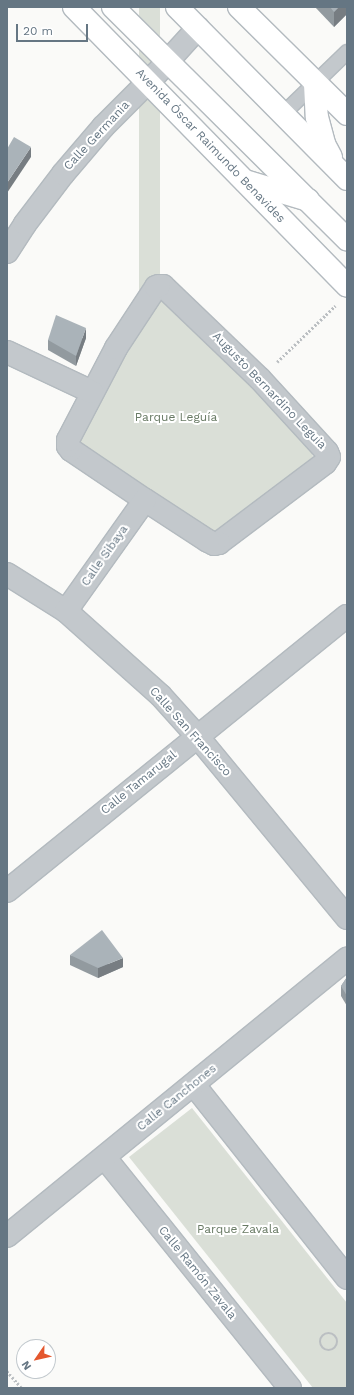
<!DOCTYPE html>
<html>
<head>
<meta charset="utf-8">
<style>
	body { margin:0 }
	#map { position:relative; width:354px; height:1395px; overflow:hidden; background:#fafaf8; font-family:"Work Sans",sans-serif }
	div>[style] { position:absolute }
	.green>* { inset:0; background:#dadfd7; transform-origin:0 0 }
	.path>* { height:2.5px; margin-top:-1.25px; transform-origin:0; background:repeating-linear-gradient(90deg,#bbbfc2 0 2px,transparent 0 4px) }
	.path>.ring { margin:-1.25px; padding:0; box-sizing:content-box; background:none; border:2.5px solid #bbbfc2; border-radius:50% }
	.roads { filter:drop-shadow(1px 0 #b3babf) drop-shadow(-1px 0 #b3babf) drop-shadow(0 1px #b3babf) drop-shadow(0 -1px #b3babf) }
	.lane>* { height:14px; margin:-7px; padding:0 7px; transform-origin:7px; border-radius:7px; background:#c3c8cc }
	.street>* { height:22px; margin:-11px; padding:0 11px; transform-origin:11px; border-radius:11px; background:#c3c8cc }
	.secondary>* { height:22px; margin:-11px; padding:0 11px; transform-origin:11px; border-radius:11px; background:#fff }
	.primary>* { height:22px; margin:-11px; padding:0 11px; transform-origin:11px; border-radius:11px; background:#fff }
	.wall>* { inset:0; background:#929a9f }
	.shaded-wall>* { inset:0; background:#777d82 }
	.building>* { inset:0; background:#aab3b9 }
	span { translate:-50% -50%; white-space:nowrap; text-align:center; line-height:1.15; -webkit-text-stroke:4px #fff; paint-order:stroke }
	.street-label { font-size:12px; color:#657683 }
	.park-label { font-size:12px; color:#687a64 }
	.frame { position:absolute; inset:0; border:8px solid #657683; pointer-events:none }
	.north { position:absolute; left:16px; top:1339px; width:40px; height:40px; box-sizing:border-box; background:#fff; border:1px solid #c1c8cd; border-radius:50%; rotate:236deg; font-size:11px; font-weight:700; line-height:16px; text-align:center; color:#657683 }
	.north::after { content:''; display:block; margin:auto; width:14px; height:18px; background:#e4572e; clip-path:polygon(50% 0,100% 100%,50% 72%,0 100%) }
	.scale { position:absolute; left:16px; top:24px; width:72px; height:18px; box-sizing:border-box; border:2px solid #657683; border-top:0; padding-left:5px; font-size:12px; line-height:14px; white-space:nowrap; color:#657683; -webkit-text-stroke:3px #fff; paint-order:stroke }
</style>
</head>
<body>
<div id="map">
	<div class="green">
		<div style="left:139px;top:7px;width:21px;height:297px"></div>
		<div style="clip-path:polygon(154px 300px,167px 300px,312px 447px,313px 458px,212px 537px,77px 442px)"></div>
		<div style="clip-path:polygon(192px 1108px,347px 1303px,347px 1388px,313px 1388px,129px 1157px)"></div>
	</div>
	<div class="path">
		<div style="left:277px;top:362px;width:81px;rotate:-44deg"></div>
		<div class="ring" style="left:320px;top:1333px;width:15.5px;height:15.5px"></div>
		<div style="left:7px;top:1371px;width:23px;rotate:49deg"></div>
	</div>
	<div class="roads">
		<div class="lane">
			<div style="left:283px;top:114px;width:89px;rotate:-44.1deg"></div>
		</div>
		<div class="street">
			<div style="left:7px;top:252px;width:33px;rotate:-57deg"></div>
			<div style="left:25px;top:224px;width:63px;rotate:-52.8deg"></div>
			<div style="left:63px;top:174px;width:62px;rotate:-49.6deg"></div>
			<div style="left:103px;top:127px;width:76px;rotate:-45deg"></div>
			<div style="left:157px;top:73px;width:61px;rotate:-47.7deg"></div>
			<div style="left:159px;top:286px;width:4px"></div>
			<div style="left:163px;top:286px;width:134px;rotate:43.8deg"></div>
			<div style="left:260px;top:379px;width:99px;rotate:47.5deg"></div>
			<div style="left:327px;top:452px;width:5px;rotate:68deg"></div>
			<div style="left:329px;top:457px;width:7px;rotate:124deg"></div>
			<div style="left:325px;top:463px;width:133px;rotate:143deg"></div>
			<div style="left:219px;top:543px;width:5px;rotate:169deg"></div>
			<div style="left:214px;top:544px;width:7px;rotate:-153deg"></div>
			<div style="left:208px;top:541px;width:75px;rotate:-146.9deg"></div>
			<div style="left:145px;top:500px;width:89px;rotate:-146deg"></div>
			<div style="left:71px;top:450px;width:5px;rotate:-127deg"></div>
			<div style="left:68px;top:446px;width:6px;rotate:-90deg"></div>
			<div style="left:68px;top:440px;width:104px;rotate:-62.4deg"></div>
			<div style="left:116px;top:348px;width:73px;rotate:-56.7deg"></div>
			<div style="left:156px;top:287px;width:3px;rotate:-18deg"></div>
			<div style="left:7px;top:352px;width:94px;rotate:25.2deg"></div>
			<div style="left:7px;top:574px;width:70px;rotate:32.1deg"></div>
			<div style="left:66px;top:611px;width:127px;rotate:41.8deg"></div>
			<div style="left:161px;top:696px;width:54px;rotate:48deg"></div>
			<div style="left:197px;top:736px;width:236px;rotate:50.5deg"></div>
			<div style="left:66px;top:611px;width:136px;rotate:-54.6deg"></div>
			<div style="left:7px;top:891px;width:437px;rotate:-39deg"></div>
			<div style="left:194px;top:1085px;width:246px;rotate:51.6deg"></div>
			<div style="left:105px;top:1158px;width:295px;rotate:51.2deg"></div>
			<div style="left:7px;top:1236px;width:439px;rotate:-39.2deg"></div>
		</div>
		<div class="secondary">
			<div style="left:74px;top:7px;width:390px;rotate:45.6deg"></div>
			<div style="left:239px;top:7px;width:152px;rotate:44.7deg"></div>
			<div style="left:245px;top:181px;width:66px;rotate:16.8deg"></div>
		</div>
		<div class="primary">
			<div style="left:113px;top:7px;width:330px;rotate:44.8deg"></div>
			<div style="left:177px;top:7px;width:242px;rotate:45.3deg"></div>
			<div style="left:315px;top:84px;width:33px;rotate:87deg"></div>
			<div style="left:317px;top:117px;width:28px;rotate:75deg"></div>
			<div style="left:324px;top:144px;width:15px;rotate:62deg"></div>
		</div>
	</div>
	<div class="wall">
		<div style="clip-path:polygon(315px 7px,347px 7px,347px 14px,334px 27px)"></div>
		<div style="clip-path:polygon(86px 338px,76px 366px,48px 350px,48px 340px)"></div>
		<div style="clip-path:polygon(70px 955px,123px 967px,98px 978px,70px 965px)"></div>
		<div style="clip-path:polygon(347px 977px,347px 1006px,341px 996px,341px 986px)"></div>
	</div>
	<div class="shaded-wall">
		<div style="clip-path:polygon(339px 7px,347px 7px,347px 14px,334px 27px,334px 12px)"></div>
		<div style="clip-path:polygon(31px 147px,31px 157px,7px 193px,7px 183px)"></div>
		<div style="clip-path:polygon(86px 328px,86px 338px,76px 366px,76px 356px)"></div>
		<div style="clip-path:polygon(123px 958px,123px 967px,98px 978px,98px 968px)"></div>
	</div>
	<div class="building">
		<div style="clip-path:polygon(330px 7px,339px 7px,334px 12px)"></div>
		<div style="clip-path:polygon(14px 137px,31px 147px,7px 183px,7px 149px)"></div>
		<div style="clip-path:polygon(56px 315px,86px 328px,76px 356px,48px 340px)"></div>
		<div style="clip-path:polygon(102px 930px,123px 958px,98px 968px,70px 955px)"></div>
		<div style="clip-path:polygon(347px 977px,347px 996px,341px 986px)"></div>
	</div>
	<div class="street-label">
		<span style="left:97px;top:136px;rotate:-47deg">Calle Germania</span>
		<span style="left:210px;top:146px;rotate:46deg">Avenida Óscar Raimundo Benavides</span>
		<span style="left:269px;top:391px;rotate:46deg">Augusto Bernardino Leguia</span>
		<span style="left:105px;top:556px;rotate:-55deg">Calle Sibaya</span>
		<span style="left:190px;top:732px;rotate:48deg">Calle San Francisco</span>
		<span style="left:139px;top:783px;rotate:-39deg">Calle Tamarugal</span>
		<span style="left:177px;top:1098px;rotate:-39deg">Calle Canchones</span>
		<span style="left:197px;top:1273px;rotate:51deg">Calle Ramón Zavala</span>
	</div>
	<div class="park-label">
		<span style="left:176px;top:418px">Parque Leguía</span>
		<span style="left:238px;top:1230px">Parque Zavala</span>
	</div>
	<div class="frame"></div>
	<div class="north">N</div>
	<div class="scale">20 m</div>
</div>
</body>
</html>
